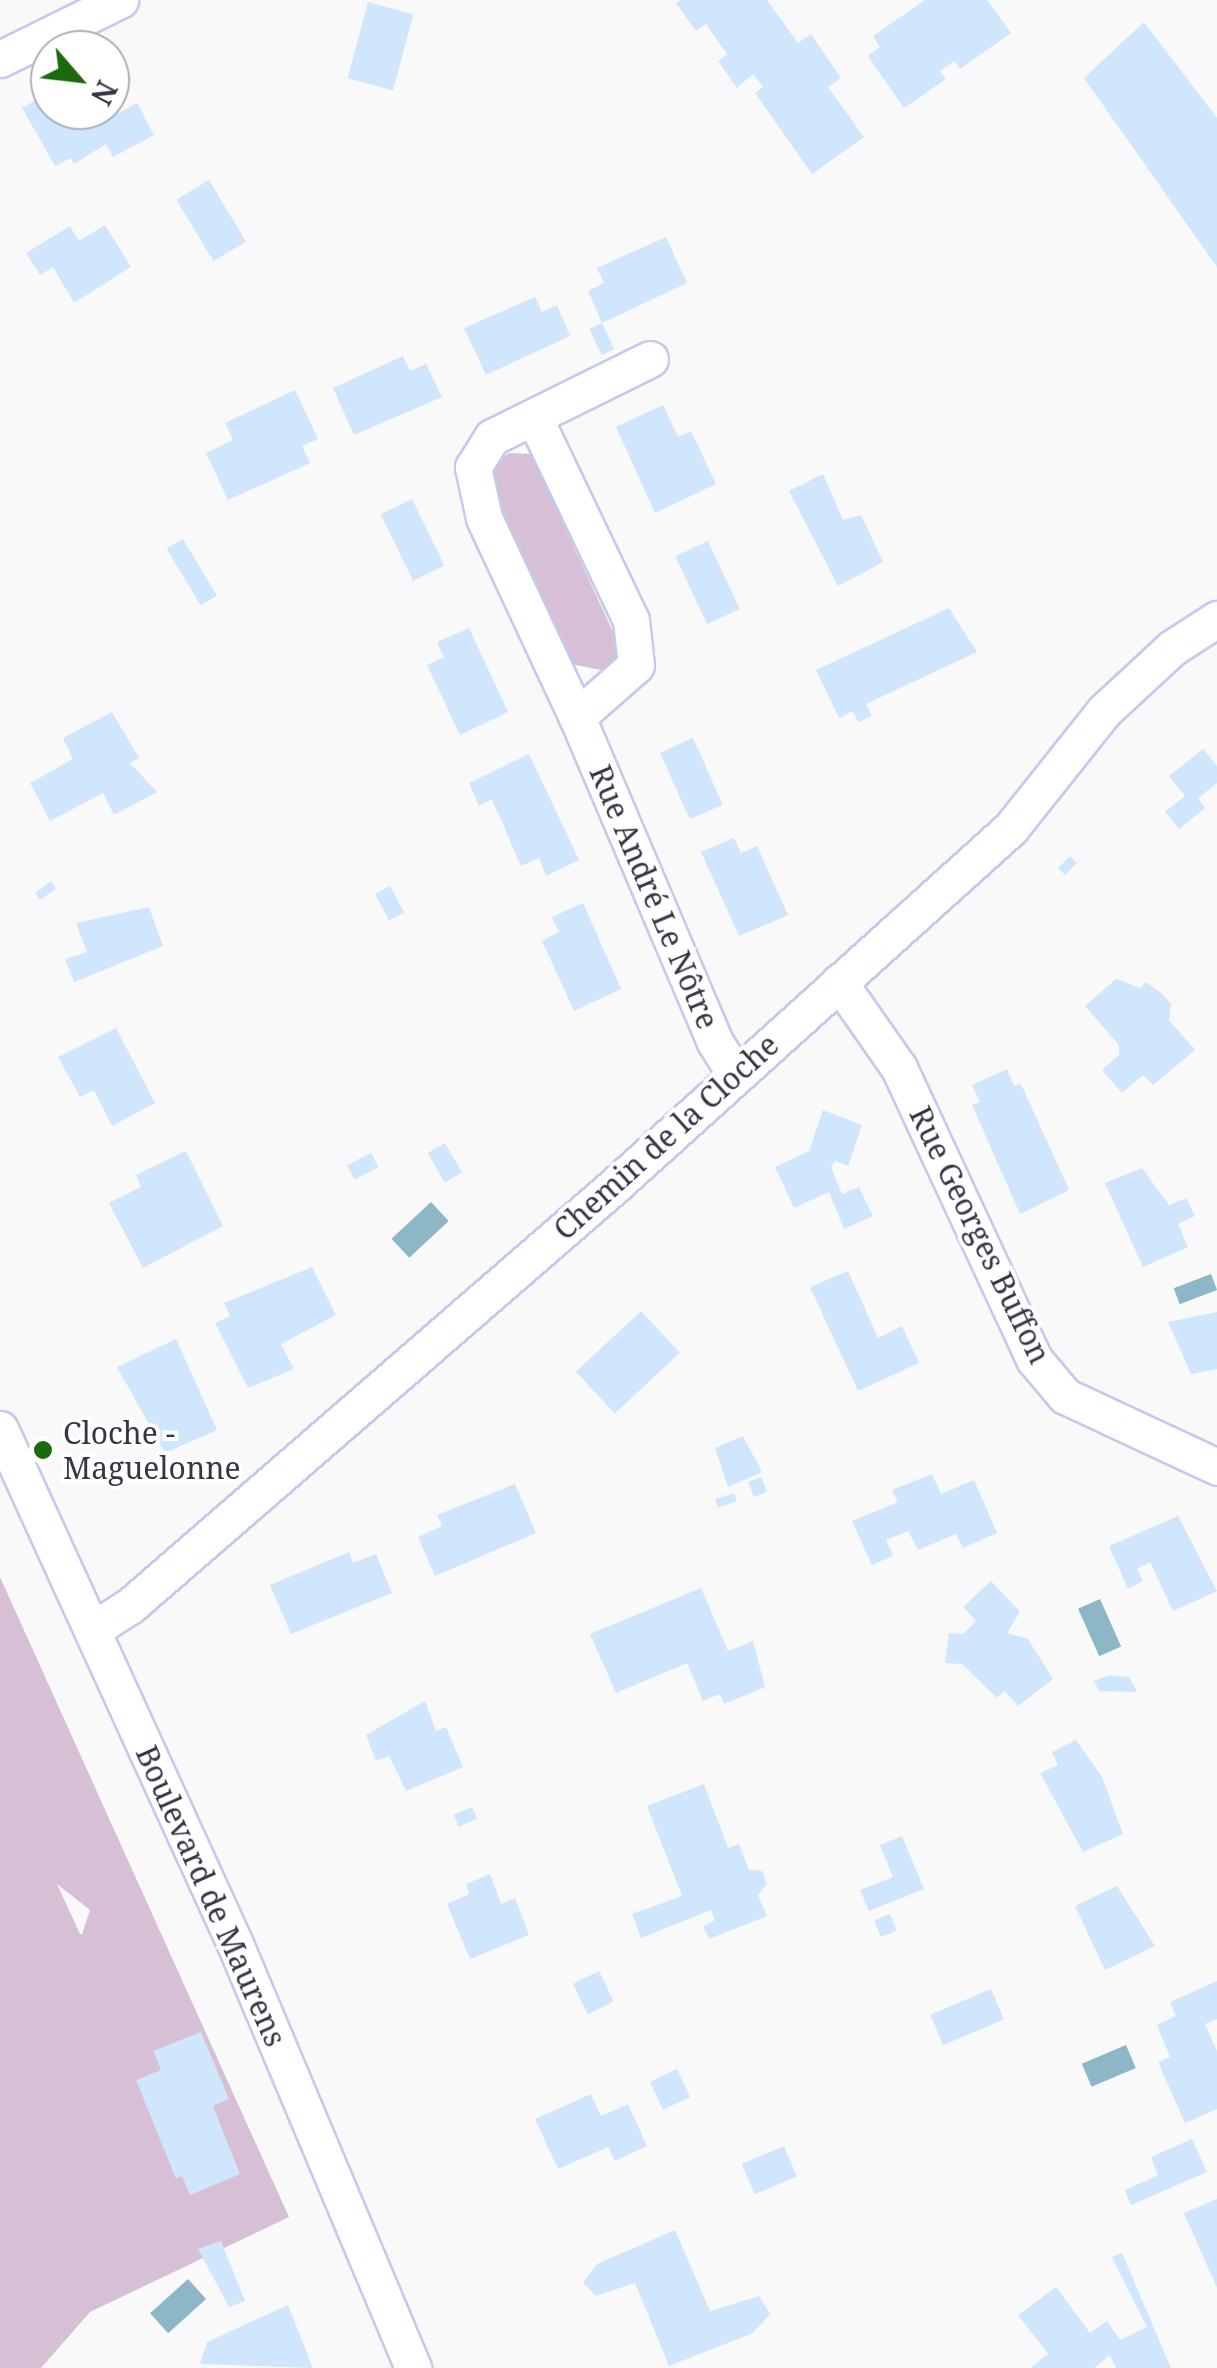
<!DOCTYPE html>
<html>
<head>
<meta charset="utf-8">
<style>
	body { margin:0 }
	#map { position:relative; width:1217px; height:2368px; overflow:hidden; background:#f9f9f9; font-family:"Noto Serif",serif }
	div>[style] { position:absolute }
	.green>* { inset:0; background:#d7bfd5 }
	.water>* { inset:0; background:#8db7c6; transform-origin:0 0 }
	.building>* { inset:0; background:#cfe6fc; transform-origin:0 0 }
	.roads { filter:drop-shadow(2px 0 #c3cbed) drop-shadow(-2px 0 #c3cbed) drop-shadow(0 2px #c3cbed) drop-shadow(0 -2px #c3cbed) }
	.minor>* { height:35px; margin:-17.5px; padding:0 17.5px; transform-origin:17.5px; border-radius:17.5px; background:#fff }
	.dots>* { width:28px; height:28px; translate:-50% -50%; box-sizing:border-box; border:5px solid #fff; border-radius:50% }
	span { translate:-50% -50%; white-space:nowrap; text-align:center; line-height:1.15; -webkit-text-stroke:8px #fff; paint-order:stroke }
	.street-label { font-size:30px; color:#333744 }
	.poi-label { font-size:30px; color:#333744 }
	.left { translate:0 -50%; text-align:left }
	.north { position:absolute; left:30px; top:30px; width:100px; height:100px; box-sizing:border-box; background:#fff; border:2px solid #adafb4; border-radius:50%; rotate:118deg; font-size:28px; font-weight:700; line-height:40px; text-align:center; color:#333744 }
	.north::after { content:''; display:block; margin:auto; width:35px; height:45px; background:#1c6a0c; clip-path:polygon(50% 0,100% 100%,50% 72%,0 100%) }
</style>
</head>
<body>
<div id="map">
	<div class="green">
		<div style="clip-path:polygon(509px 453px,531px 454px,614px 634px,616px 659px,601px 670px,561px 662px,485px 481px,489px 468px)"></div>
		<div style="clip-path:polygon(evenodd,0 1577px,289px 2217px,90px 2312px,41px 2368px,0 2368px,0 1577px,57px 1884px,90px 1910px,82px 1934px,80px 1934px,57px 1884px)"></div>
	</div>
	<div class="water">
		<div style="left:431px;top:1202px;width:26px;height:54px;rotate:47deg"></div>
		<div style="left:1211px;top:1274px;width:17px;height:40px;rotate:69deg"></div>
		<div style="left:1100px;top:1599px;width:52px;height:24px;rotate:66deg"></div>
		<div style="left:1126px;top:2045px;width:25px;height:48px;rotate:67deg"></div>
		<div style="left:188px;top:2279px;width:27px;height:51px;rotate:48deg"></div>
	</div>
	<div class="building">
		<div style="clip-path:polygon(681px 0,767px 0,798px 43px,811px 34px,841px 78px,828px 87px,864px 137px,812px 174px,755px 93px,763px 87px,753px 74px,737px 88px,718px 61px,727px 54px,706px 24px,696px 31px,676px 3px)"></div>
		<div style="clip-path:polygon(925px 0,987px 0,1011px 33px,960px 69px,954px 61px,940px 71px,946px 79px,904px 108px,868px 56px,880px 47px,873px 36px)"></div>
		<div style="left:368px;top:2px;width:47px;height:79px;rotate:15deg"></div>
		<div style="clip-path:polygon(1144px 22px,1217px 118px,1217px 267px,1084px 78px)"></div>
		<div style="clip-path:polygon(50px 92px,50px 110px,99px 110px,104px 121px,137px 103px,154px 135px,113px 157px,106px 144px,74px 164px,71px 158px,55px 166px,22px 108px)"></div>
		<div style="left:209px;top:180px;width:72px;height:38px;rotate:59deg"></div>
		<div style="clip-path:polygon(105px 225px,131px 267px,74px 303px,53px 267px,40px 275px,26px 253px,70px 226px,79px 241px)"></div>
		<div style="clip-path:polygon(666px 237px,687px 283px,602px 323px,588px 291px,604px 283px,597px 268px)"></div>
		<div style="clip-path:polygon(535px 297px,542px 312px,557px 305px,570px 336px,486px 375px,464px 328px)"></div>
		<div style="left:602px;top:323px;width:29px;height:14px;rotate:65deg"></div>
		<div style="clip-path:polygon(403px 356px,410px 371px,426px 364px,442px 397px,354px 435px,333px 388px)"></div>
		<div style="clip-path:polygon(295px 390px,318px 439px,302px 446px,310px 463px,228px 500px,206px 453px,233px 440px,225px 423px)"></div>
		<div style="clip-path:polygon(663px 405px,678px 437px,691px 431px,716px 484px,655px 513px,616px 427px)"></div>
		<div style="clip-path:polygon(823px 474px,843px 520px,861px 515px,883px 562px,838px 586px,789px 491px)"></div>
		<div style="left:412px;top:499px;width:74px;height:35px;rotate:64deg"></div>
		<div style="left:183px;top:539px;width:66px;height:19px;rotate:59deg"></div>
		<div style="left:708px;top:541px;width:75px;height:36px;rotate:65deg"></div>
		<div style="clip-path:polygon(949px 608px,977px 652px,866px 704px,872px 716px,858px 722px,853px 711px,839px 718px,816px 670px)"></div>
		<div style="clip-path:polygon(469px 628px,508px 712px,460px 735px,427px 665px,444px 657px,437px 642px)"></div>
		<div style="clip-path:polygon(112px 712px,139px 758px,130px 763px,157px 792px,114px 815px,103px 793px,50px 821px,30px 783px,73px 759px,63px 738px)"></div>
		<div style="left:693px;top:738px;width:73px;height:36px;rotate:66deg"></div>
		<div style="clip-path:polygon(1203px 749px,1217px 766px,1217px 783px,1198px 798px,1205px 808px,1179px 829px,1165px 812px,1185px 796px,1169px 776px)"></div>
		<div style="clip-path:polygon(529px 754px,579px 860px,546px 876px,539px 858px,521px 866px,492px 799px,479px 806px,469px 783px)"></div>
		<div style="clip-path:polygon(734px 838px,741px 853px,757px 846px,788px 915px,739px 936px,701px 852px)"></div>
		<div style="left:1070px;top:856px;width:10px;height:17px;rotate:45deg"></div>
		<div style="left:51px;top:881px;width:9px;height:20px;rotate:54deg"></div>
		<div style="left:390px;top:886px;width:30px;height:17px;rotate:62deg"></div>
		<div style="clip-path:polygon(583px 903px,621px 989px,574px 1011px,542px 941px,559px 932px,552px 917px)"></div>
		<div style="clip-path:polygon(149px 907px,163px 946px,74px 982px,65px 959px,87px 952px,76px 923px)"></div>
		<div style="clip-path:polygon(1116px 979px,1140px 988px,1146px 982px,1160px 992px,1171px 1004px,1169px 1020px,1195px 1050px,1153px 1085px,1143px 1075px,1122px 1093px,1102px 1070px,1119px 1055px,1119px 1045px,1085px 1006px)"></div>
		<div style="clip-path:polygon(116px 1028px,155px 1103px,112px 1126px,94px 1090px,80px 1097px,58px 1057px)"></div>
		<div style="clip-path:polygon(1007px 1069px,1014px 1086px,1021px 1084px,1069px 1190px,1020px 1214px,972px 1105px,980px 1102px,972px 1085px)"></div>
		<div style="clip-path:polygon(823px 1110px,862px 1125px,848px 1166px,835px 1161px,831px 1167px,842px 1194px,859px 1187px,873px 1216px,844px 1229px,829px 1192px,794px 1208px,775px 1167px,809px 1151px)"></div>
		<div style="left:445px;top:1143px;width:34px;height:20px;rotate:60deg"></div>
		<div style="clip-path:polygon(186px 1151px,223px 1226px,143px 1268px,109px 1203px,141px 1187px,136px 1175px)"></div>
		<div style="left:371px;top:1153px;width:16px;height:27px;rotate:63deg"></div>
		<div style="clip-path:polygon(1142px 1168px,1169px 1205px,1186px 1198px,1195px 1216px,1178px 1224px,1188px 1247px,1143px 1267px,1105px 1183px)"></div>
		<div style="clip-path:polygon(312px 1267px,336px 1315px,281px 1344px,294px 1369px,248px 1388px,215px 1323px,230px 1316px,224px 1303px)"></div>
		<div style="clip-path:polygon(848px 1271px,878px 1338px,902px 1326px,919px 1363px,858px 1391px,810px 1287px)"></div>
		<div style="left:641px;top:1311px;width:57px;height:89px;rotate:47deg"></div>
		<div style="clip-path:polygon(1217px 1312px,1217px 1369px,1191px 1374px,1168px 1322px)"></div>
		<div style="clip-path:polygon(176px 1339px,217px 1430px,165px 1453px,117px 1367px)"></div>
		<div style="clip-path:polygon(743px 1436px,762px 1472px,728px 1487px,715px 1448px)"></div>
		<div style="clip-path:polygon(932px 1474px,941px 1494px,974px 1480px,997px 1533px,963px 1548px,956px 1534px,918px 1550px,908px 1531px,886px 1540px,893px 1556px,872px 1565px,852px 1521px,898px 1502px,892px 1490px)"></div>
		<div style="left:761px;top:1477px;width:16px;height:14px;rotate:68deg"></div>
		<div style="clip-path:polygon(515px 1484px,536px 1533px,435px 1576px,418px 1537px,442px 1526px,437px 1515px)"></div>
		<div style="left:734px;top:1493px;width:9px;height:20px;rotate:72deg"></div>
		<div style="clip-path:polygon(1178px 1516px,1217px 1591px,1173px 1611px,1150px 1562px,1137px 1569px,1143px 1581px,1128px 1589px,1109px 1546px)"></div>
		<div style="clip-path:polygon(349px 1552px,353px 1563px,376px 1554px,392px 1593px,291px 1634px,270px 1585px)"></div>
		<div style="clip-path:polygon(991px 1581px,1020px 1612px,1007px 1633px,1028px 1639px,1053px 1679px,1018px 1706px,1005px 1691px,997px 1698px,962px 1664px,945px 1663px,949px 1633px,963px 1634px,976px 1621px,963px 1607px)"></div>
		<div style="clip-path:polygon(701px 1588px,728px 1651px,753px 1641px,765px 1687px,724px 1704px,720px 1694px,703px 1701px,687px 1663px,616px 1693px,590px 1634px)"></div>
		<div style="clip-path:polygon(1109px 1675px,1129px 1677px,1137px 1692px,1099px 1691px,1094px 1681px)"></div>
		<div style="clip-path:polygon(425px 1701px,436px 1731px,446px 1727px,463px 1767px,406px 1791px,389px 1756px,376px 1761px,366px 1735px)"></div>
		<div style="clip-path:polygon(1076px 1740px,1102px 1777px,1123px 1834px,1083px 1852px,1040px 1773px,1058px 1765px,1052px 1752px)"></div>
		<div style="clip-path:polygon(704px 1784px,728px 1848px,739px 1844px,749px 1870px,762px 1871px,767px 1884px,758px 1895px,767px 1916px,709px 1939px,703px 1926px,715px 1920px,711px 1910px,641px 1938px,632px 1914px,682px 1896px,647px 1806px)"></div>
		<div style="left:472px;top:1807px;width:13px;height:20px;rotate:67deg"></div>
		<div style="clip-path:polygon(902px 1836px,924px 1889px,869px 1911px,860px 1890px,893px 1877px,880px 1845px)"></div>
		<div style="clip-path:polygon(490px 1874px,501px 1904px,515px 1898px,529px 1935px,470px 1959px,447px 1904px,469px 1894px,466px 1884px)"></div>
		<div style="clip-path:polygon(1117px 1886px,1155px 1946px,1105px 1970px,1075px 1906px)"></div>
		<div style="left:890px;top:1914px;width:18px;height:17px;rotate:68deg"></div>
		<div style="left:599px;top:1971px;width:34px;height:29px;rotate:64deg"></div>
		<div style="clip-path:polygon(1217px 1981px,1217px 2019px,1205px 2024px,1217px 2051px,1217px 2109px,1185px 2123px,1158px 2062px,1170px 2057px,1157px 2025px,1176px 2016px,1170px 2002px)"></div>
		<div style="left:991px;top:1989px;width:33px;height:66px;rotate:67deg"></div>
		<div style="clip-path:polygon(201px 2032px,229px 2099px,213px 2106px,240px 2174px,190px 2195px,182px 2176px,176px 2179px,136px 2080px,161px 2070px,153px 2051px)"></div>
		<div style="left:677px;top:2069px;width:31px;height:30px;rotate:65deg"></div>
		<div style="clip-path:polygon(591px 2094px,601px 2116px,628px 2104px,647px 2146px,615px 2161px,608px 2147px,558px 2169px,535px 2119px)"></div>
		<div style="clip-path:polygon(1192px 2139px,1207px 2172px,1131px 2205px,1125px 2190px,1158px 2175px,1151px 2157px)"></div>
		<div style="left:784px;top:2146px;width:33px;height:46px;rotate:67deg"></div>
		<div style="clip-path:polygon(1217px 2199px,1217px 2288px,1184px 2213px)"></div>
		<div style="clip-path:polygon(675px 2230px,710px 2311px,759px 2296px,770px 2314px,753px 2333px,669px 2366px,635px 2283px,596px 2296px,583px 2283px,597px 2264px)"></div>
		<div style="clip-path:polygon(221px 2241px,245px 2301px,229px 2307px,198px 2249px)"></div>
		<div style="clip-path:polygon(1122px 2253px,1171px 2368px,1116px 2368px,1110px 2355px,1094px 2368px,1030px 2368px,1048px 2354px,1018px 2315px,1056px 2287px,1090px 2333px,1107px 2321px,1120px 2340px,1147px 2327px,1112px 2257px)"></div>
		<div style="clip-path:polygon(288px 2305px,313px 2368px,200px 2364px,207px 2342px)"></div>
	</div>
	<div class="roads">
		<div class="minor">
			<div style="left:0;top:59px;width:134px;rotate:-26.2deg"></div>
			<div style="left:650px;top:359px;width:176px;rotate:153.7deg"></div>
			<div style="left:492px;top:437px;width:36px;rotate:122deg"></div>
			<div style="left:473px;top:467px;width:52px;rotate:77.8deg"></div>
			<div style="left:484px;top:518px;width:220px;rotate:65deg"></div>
			<div style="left:577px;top:717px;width:353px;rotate:67deg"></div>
			<div style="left:715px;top:1042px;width:39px;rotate:58deg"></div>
			<div style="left:534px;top:417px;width:225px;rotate:64.5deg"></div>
			<div style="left:631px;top:620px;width:45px;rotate:83.7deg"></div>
			<div style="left:636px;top:665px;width:79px;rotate:138.6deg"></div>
			<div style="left:839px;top:982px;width:105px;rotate:55.1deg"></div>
			<div style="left:899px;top:1068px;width:321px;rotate:65.1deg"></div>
			<div style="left:1034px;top:1359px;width:48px;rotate:50deg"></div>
			<div style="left:1065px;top:1396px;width:168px;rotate:25deg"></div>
			<div style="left:0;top:1429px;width:566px;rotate:65.47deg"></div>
			<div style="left:235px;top:1944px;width:460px;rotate:67.2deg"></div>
			<div style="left:92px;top:1630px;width:46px;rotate:-32.7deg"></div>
			<div style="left:131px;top:1605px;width:638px;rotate:-40.93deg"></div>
			<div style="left:613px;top:1187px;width:536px;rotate:-42.05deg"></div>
			<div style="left:1011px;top:828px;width:149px;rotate:-51.5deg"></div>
			<div style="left:1104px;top:711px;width:93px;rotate:-42.8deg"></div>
			<div style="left:1172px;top:648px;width:54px;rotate:-32.8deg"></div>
		</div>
	</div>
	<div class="dots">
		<div style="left:43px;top:1450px;background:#1c6a0c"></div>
	</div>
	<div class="street-label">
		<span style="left:654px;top:897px;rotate:67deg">Rue André Le Nôtre</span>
		<span style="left:666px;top:1137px;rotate:-42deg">Chemin de la Cloche</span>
		<span style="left:980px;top:1235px;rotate:64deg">Rue Georges Buffon</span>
		<span style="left:211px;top:1896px;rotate:66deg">Boulevard de Maurens</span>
	</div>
	<div class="poi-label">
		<span class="left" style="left:63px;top:1450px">Cloche -<br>Maguelonne</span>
	</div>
	<div class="north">N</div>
</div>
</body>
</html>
